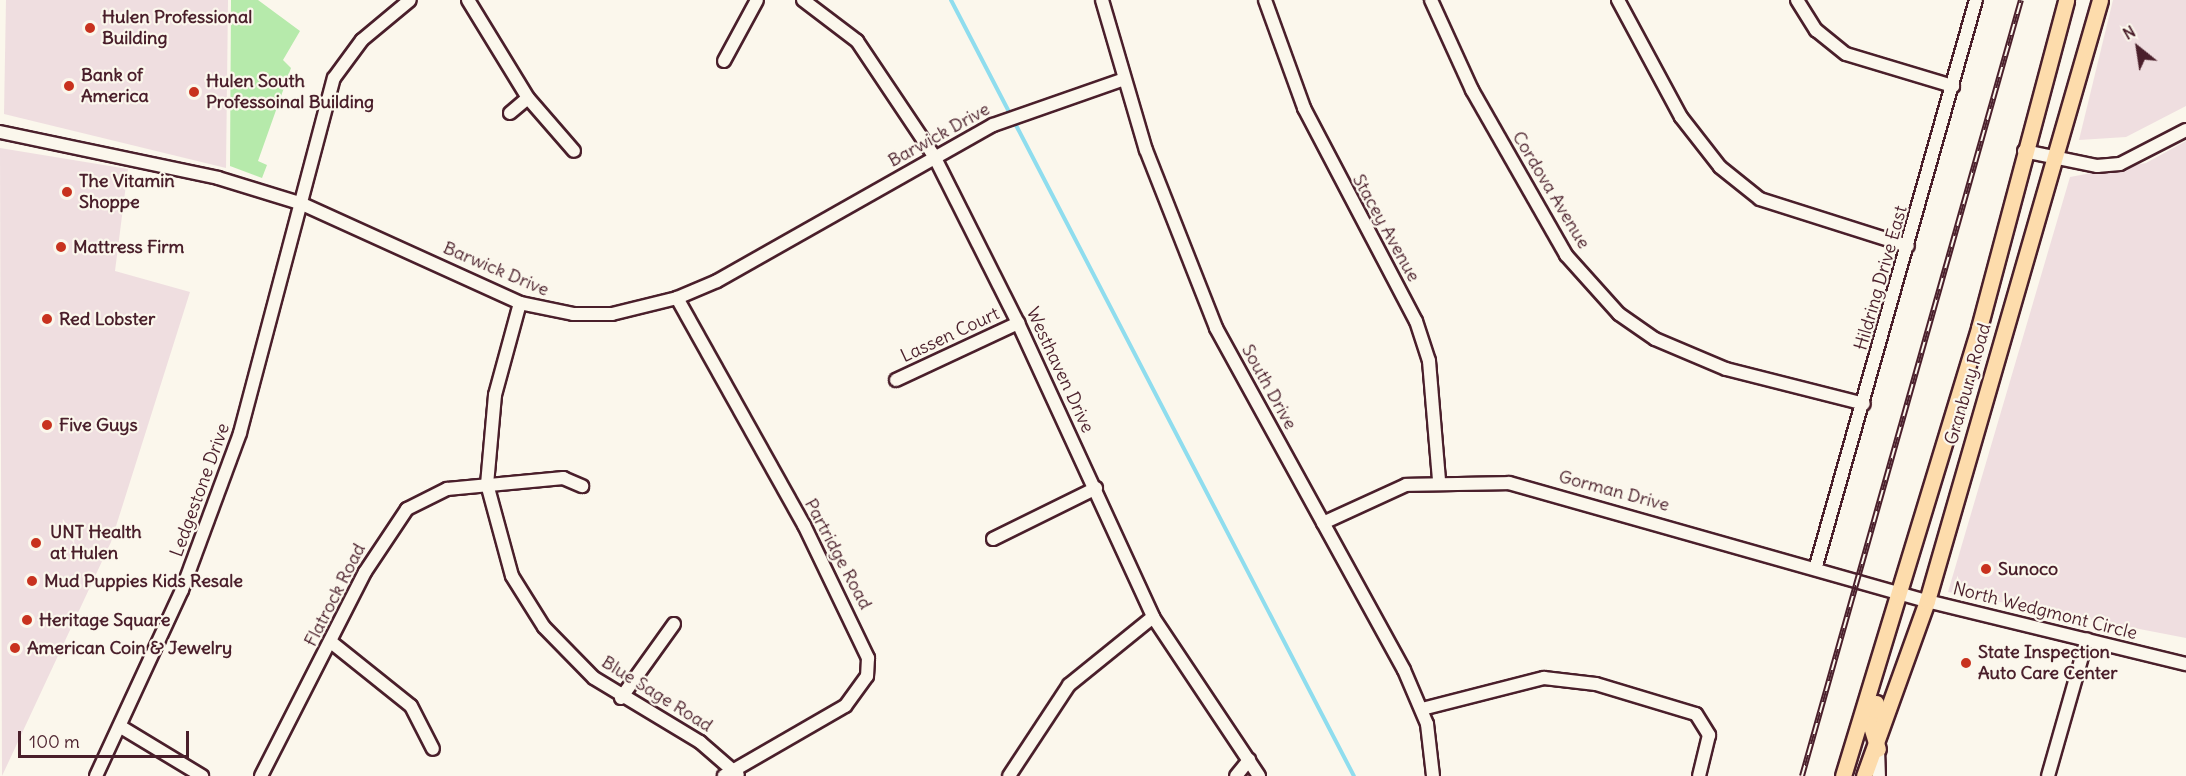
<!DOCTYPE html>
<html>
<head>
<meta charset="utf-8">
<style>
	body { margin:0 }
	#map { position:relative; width:2186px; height:776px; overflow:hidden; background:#fbf7ec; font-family:Delius,sans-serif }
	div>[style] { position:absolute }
	.built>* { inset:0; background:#efdee0 }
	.green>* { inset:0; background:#b6eaab }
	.stream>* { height:4px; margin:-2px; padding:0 2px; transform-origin:2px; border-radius:2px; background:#8fddee }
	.roads { filter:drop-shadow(2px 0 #4a1f2b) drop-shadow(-2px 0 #4a1f2b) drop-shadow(0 2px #4a1f2b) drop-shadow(0 -2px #4a1f2b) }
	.minor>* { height:12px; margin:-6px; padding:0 6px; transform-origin:6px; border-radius:6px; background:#fbf7ec }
	.major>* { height:15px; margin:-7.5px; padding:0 7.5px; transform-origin:7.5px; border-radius:7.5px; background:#fddcac }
	.rail>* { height:6px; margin-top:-3px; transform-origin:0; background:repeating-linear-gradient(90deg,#fbf7ec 0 11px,#4a1f2b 0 22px); box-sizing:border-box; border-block:2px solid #4a1f2b }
	.dots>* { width:16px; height:16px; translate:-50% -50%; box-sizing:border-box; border:3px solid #fbf7ec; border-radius:50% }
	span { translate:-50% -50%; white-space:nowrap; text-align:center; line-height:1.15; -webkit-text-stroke:4.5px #fbf7ec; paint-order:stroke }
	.poi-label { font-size:18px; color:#4a1f2b; font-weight:700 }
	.left { translate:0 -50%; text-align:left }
	.street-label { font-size:18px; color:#4a1f2b }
	.north { position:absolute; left:2108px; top:18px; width:60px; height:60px; -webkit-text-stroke:4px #fbf7ec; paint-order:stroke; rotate:330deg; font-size:16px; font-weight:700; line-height:24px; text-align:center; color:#4a1f2b }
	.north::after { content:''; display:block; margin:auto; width:21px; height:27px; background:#4a1f2b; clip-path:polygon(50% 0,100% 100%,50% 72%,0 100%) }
	.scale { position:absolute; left:18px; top:731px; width:171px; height:27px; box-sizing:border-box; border:3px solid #4a1f2b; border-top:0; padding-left:8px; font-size:18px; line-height:21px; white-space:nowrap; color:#4a1f2b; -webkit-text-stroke:4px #fbf7ec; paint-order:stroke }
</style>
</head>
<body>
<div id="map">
	<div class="built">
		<div style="clip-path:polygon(6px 0,228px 0,226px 168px,4px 114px)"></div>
		<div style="clip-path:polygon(2113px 0,2186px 0,2186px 106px,2126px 137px,2079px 140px)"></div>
		<div style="clip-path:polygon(2186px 141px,2186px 638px,1948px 592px,2070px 177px,2146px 163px)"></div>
		<div style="clip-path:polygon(0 148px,128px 169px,115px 271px,190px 292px,111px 542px,2px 776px)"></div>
	</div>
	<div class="green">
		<div style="clip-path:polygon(231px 0,258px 0,300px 31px,283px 60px,291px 68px,258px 161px,267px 165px,262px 178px,230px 166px)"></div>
	</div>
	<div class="stream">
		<div style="left:951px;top:0;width:874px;rotate:62.56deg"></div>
	</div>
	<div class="roads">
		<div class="minor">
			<div style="left:468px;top:0;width:115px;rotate:58.5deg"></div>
			<div style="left:528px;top:98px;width:70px;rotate:49deg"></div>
			<div style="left:803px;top:0;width:68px;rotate:37.2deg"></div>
			<div style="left:857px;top:41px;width:138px;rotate:56.2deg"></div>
			<div style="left:934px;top:156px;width:187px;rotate:63.3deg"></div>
			<div style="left:1018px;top:323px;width:324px;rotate:65.3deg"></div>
			<div style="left:1153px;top:617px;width:191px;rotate:56.3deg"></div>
			<div style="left:1102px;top:0;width:156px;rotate:73.7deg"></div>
			<div style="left:1146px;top:150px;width:191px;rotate:68.5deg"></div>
			<div style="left:1216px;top:328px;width:390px;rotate:61.2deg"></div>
			<div style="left:1404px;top:670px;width:59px;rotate:66.9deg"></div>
			<div style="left:1427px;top:724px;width:52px;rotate:83.4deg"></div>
			<div style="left:1265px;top:0;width:115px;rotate:70.1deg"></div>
			<div style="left:1304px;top:108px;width:241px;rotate:62.3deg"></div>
			<div style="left:1416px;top:321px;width:42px;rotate:72deg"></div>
			<div style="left:1429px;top:361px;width:120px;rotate:85.2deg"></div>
			<div style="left:1431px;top:0;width:99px;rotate:65.5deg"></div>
			<div style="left:1472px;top:90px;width:190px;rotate:60.3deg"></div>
			<div style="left:1566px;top:255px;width:79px;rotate:48.1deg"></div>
			<div style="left:1619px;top:314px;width:44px;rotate:34.8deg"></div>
			<div style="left:1655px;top:339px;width:77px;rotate:22.9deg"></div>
			<div style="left:1726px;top:369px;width:142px;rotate:14.2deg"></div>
			<div style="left:1618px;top:0;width:133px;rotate:61.7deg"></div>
			<div style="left:1681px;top:117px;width:63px;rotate:52deg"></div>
			<div style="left:1720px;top:167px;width:51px;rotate:38.7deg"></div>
			<div style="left:1760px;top:199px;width:155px;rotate:17.6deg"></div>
			<div style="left:1797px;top:0;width:36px;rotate:58deg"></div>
			<div style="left:1816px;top:30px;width:38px;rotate:39deg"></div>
			<div style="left:1846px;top:54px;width:112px;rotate:16.7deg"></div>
			<div style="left:724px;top:61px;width:69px;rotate:-61.6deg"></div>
			<div style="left:510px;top:113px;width:23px;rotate:-40deg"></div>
			<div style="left:0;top:132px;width:223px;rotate:11.9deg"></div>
			<div style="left:218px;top:178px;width:86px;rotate:17deg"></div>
			<div style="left:300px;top:203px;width:242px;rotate:24.4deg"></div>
			<div style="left:520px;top:303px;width:54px;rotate:11.7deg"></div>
			<div style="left:573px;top:314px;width:39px"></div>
			<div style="left:612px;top:314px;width:67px;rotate:-13.8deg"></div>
			<div style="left:677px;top:298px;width:43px;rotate:-23deg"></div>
			<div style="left:717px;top:281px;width:317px;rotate:-29.5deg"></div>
			<div style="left:993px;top:125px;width:139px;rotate:-19.3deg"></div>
			<div style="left:2024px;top:151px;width:75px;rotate:11.6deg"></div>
			<div style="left:2097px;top:166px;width:23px;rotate:-5deg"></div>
			<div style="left:2120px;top:164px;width:74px;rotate:-27.3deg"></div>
			<div style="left:677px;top:298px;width:260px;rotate:60.8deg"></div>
			<div style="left:804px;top:525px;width:148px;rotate:64.3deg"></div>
			<div style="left:868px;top:658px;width:18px;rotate:93deg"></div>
			<div style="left:867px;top:676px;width:37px;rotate:126deg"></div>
			<div style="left:845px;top:706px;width:140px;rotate:150deg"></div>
			<div style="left:520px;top:303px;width:95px;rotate:105.2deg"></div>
			<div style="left:495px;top:395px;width:89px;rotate:95.1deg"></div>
			<div style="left:487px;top:484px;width:95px;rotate:74.8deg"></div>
			<div style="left:512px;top:576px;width:60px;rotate:57.9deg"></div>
			<div style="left:544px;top:627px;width:71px;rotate:45.6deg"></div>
			<div style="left:594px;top:678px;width:124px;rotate:31.1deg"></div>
			<div style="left:700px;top:742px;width:50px;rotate:41deg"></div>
			<div style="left:896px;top:380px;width:135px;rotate:-25deg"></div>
			<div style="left:1323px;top:523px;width:91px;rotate:-24.6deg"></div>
			<div style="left:1406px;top:485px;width:103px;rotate:-1.1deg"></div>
			<div style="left:1509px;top:483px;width:434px;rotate:15.8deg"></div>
			<div style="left:1927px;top:601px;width:267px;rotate:13.7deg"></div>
			<div style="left:993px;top:539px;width:115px;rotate:-26.3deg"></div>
			<div style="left:1816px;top:566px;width:588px;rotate:-74.22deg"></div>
			<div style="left:331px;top:642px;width:102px;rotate:38.7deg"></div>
			<div style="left:411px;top:706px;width:48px;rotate:62.9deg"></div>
			<div style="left:621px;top:698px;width:91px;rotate:-54.4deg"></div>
			<div style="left:1422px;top:709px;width:126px;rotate:-14.3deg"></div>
			<div style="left:1544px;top:678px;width:52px;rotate:6.6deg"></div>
			<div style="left:1596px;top:684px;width:104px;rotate:16.7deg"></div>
			<div style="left:1696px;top:714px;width:25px;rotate:58deg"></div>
			<div style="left:1709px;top:735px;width:42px;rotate:103.7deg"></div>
			<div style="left:121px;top:727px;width:95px;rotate:31.2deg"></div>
			<div style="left:1878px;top:749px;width:27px;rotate:88deg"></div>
			<div style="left:96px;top:776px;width:205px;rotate:-65.2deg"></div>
			<div style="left:182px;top:590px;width:167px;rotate:-69.7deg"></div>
			<div style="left:240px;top:433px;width:367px;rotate:-75.2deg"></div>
			<div style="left:334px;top:78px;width:47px;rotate:-53.6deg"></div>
			<div style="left:362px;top:40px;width:62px;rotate:-39.8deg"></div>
			<div style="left:261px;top:776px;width:229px;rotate:-63deg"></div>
			<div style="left:365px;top:572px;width:76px;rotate:-56.3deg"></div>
			<div style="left:407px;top:509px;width:45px;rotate:-26.6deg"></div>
			<div style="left:447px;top:489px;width:117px;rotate:-5.4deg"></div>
			<div style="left:563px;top:478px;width:21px;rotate:23deg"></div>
			<div style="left:1009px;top:776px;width:109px;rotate:-56.6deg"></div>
			<div style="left:1069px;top:685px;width:108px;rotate:-39deg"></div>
			<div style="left:1236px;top:776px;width:21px;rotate:-51deg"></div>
			<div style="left:2048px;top:776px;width:142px;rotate:-74.1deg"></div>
		</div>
		<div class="major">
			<div style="left:1876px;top:703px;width:21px;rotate:107deg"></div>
			<div style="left:1870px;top:723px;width:27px;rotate:73deg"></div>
			<div style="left:1843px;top:776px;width:468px;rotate:-73.1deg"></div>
			<div style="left:1979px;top:328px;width:339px;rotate:-75.1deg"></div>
			<div style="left:1864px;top:776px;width:186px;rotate:-70.2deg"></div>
			<div style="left:1927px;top:601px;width:625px;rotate:-73.94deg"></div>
		</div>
	</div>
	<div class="rail">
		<div style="left:1802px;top:776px;width:806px;rotate:-74.24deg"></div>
	</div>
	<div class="dots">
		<div style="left:90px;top:28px;background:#c8321e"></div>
		<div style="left:69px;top:86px;background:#c8321e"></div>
		<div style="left:194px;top:92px;background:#c8321e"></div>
		<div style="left:67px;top:192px;background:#c8321e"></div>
		<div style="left:61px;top:247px;background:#c8321e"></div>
		<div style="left:47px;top:319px;background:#c8321e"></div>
		<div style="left:47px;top:425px;background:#c8321e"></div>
		<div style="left:36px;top:543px;background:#c8321e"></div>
		<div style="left:1986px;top:569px;background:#c8321e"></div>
		<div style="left:32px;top:581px;background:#c8321e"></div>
		<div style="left:27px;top:620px;background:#c8321e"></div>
		<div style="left:15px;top:648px;background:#c8321e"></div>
		<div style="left:1966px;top:663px;background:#c8321e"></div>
	</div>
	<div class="poi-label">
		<span class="left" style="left:102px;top:28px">Hulen Professional<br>Building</span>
		<span class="left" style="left:81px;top:86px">Bank of<br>America</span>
		<span class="left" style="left:206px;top:92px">Hulen South<br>Professoinal Building</span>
		<span class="left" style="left:79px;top:192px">The Vitamin<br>Shoppe</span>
		<span class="left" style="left:73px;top:247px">Mattress Firm</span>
		<span class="left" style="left:59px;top:319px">Red Lobster</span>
		<span class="left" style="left:59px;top:425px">Five Guys</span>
		<span class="left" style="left:50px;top:543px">UNT Health<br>at Hulen</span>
		<span class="left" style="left:1998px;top:569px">Sunoco</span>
		<span class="left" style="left:44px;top:581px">Mud Puppies Kids Resale</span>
		<span class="left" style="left:39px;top:620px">Heritage Square</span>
		<span class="left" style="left:27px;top:648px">American Coin &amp; Jewelry</span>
		<span class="left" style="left:1978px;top:663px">State Inspection<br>Auto Care Center</span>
	</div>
	<div class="street-label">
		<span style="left:939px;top:135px;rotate:-29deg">Barwick Drive</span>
		<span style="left:1551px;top:190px;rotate:59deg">Cordova Avenue</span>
		<span style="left:1386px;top:228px;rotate:61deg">Stacey Avenue</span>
		<span style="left:496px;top:269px;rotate:23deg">Barwick Drive</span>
		<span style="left:1881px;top:278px;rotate:-74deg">Hildring Drive East</span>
		<span style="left:950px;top:335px;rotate:-25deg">Lassen Court</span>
		<span style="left:1060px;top:370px;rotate:65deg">Westhaven Drive</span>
		<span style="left:1968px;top:384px;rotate:-74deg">Granbury Road</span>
		<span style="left:1269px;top:387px;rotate:61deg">South Drive</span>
		<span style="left:200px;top:490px;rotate:-70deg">Ledgestone Drive</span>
		<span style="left:1614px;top:491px;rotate:15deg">Gorman Drive</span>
		<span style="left:838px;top:554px;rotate:62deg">Partridge Road</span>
		<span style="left:335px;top:595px;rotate:-63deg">Flatrock Road</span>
		<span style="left:2045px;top:611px;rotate:14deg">North Wedgmont Circle</span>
		<span style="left:657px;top:694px;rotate:32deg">Blue Sage Road</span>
	</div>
	<div class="north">N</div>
	<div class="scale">100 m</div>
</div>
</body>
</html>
